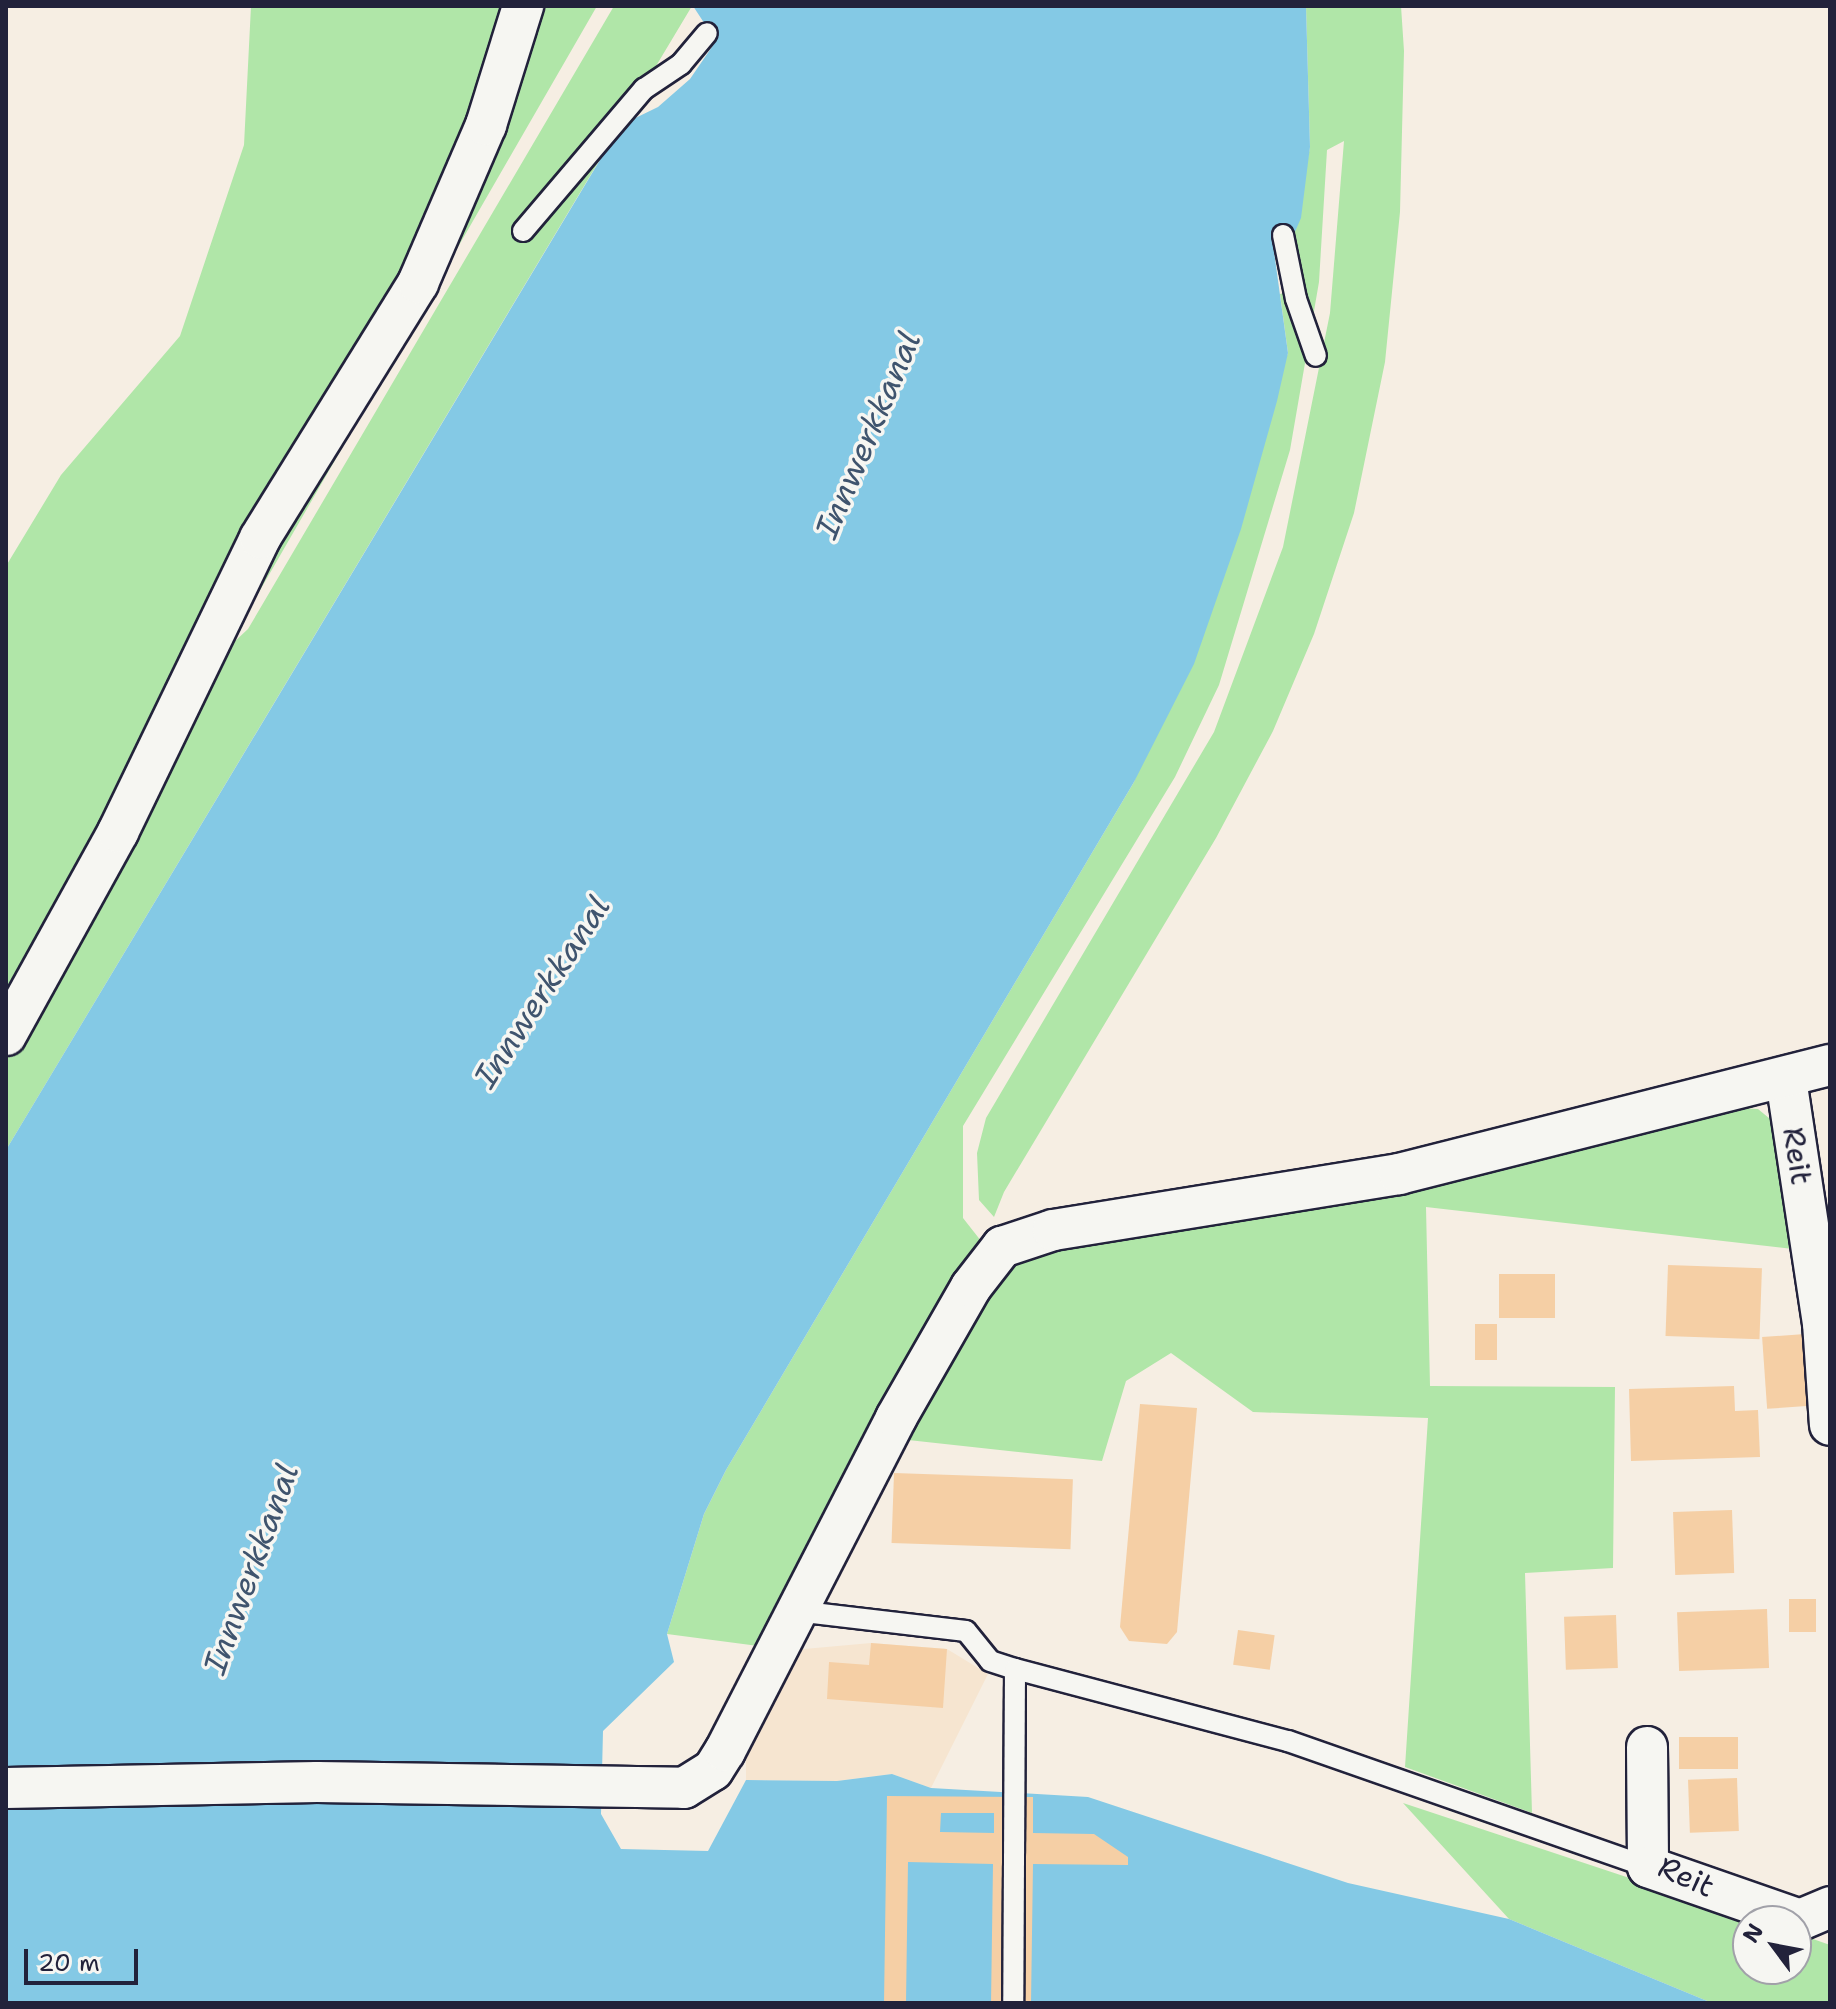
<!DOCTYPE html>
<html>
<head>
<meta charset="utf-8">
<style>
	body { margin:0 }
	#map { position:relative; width:1836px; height:2009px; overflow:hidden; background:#f6eee3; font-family:"Shantell Sans",sans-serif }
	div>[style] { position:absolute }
	.built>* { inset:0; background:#f6e5d0 }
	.green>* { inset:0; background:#b0e6a8 }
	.water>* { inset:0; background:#84c9e5 }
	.building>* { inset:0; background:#f5cfa5; transform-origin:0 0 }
	.roads { filter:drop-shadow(2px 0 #22223b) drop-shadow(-2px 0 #22223b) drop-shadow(0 2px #22223b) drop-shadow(0 -2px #22223b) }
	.service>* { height:20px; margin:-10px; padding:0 10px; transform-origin:10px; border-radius:10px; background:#f6f6f2 }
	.minor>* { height:40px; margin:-20px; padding:0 20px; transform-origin:20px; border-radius:20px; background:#f6f6f2 }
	span { translate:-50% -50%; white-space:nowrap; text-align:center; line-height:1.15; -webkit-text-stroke:7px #f6f6f2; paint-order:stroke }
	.street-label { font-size:30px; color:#22223b }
	.water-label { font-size:32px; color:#3f546e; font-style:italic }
	.frame { position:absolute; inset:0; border:8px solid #22223b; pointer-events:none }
	.north { position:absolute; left:1732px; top:1905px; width:80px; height:80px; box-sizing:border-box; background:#f6f6f2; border:2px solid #a1a1a9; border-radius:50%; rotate:302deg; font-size:22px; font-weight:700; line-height:32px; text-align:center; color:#22223b }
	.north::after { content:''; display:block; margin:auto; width:28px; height:36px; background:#22223b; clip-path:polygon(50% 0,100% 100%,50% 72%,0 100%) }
	.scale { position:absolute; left:24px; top:1949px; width:114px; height:36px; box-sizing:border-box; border:4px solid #22223b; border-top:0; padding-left:10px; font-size:24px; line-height:28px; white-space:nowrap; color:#22223b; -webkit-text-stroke:6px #f6f6f2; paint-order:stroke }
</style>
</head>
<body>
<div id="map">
	<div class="built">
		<div style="clip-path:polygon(871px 1643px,947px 1649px,988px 1674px,931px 1788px,892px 1774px,837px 1781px,746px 1780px,746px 1740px,793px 1650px)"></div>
	</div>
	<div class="green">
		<div style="clip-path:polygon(251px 6px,516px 6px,470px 148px,6px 1022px,6px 566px,61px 475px,180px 336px,244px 145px)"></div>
		<div style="clip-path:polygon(528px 6px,597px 6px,244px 618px,219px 643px,319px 458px)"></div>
		<div style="clip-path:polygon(614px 6px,692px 6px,6px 1150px,6px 1053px,203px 671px,248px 629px)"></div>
		<div style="clip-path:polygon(1306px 6px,1401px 6px,1404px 51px,1400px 212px,1385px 362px,1354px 513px,1314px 634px,1273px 731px,1216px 838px,1004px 1192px,994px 1217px,979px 1200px,977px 1153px,986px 1118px,1214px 732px,1283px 547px,1330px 313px,1344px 141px,1327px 150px,1319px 282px,1290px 450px,1219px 685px,1175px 777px,963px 1126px,963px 1218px,985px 1246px,765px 1647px,667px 1634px,704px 1514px,726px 1470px,1134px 782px,1288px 353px,1280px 294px,1305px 288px,1294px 234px,1310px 147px)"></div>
		<div style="clip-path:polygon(1737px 1108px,1758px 1109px,1781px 1128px,1801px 1250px,1426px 1207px,1430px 1386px,1615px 1387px,1613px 1568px,1525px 1573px,1532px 1813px,1405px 1767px,1428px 1418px,1253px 1412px,1171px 1353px,1126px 1381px,1102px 1461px,899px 1439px,1014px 1258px)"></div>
		<div style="clip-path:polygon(1403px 1803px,1759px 1921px,1748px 1921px,1748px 1969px,1796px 1969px,1796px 1933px,1830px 1945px,1830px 2003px,1712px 2003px,1509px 1919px)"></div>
	</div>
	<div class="water">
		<div style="clip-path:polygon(693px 6px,1306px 6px,1310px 147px,1301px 218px,1294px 234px,1272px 237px,1288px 353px,1277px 401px,1241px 529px,1194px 664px,1134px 782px,726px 1470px,704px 1514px,667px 1634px,674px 1662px,603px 1731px,601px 1814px,621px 1849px,708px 1851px,746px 1780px,837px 1781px,892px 1774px,931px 1788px,1088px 1797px,1348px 1883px,1509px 1919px,1712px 2003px,6px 2003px,6px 1150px,621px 125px,658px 107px,690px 79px,716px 41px)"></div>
	</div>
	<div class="building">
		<div style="left:1668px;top:1265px;width:94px;height:71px;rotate:2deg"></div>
		<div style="left:1555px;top:1274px;width:44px;height:56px;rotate:90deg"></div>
		<div style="left:1475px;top:1324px;width:22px;height:36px"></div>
		<div style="left:1805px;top:1334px;width:72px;height:43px;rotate:86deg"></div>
		<div style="clip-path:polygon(1734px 1386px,1735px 1411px,1758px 1410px,1760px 1457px,1631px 1461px,1629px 1389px)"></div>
		<div style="clip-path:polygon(1140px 1404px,1197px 1408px,1177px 1632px,1167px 1644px,1129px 1641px,1120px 1627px)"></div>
		<div style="left:894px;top:1473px;width:179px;height:70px;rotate:2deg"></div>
		<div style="left:1732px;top:1510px;width:63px;height:59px;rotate:88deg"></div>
		<div style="left:1789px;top:1599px;width:27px;height:33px"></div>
		<div style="left:1767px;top:1609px;width:59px;height:90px;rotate:88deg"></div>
		<div style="left:1616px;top:1615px;width:53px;height:52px;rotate:88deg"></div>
		<div style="left:1238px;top:1630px;width:37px;height:35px;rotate:8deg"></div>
		<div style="clip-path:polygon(871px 1643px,947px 1649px,943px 1708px,827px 1699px,829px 1662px,869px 1665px)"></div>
		<div style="left:1679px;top:1737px;width:59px;height:32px"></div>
		<div style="left:1737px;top:1778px;width:53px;height:49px;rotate:88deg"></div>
		<div style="clip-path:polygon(evenodd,887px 1796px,1033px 1797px,1033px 1833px,1094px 1834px,1128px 1857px,1128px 1865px,1033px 1864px,1031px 2003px,991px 2003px,993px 1864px,908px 1862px,906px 2003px,884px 2003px,887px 1796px,941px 1813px,994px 1813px,994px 1833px,940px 1832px,941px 1813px)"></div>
	</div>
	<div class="roads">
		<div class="service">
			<div style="left:523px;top:231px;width:187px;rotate:-49.6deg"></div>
			<div style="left:644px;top:89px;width:45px;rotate:-34deg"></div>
			<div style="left:681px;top:64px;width:40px;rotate:-50deg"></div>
			<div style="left:1283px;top:235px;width:65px;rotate:78.5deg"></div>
			<div style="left:1296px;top:299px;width:60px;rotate:70.7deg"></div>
			<div style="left:796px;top:1611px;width:171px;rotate:6.7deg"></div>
			<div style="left:966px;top:1631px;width:38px;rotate:51deg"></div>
			<div style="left:990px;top:1661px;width:26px;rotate:18deg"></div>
			<div style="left:1015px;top:1669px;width:334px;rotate:90.3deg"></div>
			<div style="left:1015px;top:1669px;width:282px;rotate:14.8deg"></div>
			<div style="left:1288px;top:1741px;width:381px;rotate:19.3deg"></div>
		</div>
		<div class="minor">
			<div style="left:6px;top:1035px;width:232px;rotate:-61.1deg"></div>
			<div style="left:118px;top:832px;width:326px;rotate:-64.2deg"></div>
			<div style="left:260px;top:538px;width:300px;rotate:-58.2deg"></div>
			<div style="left:418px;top:283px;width:172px;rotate:-66.7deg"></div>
			<div style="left:486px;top:125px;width:125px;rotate:-72.7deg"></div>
			<div style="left:1786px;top:1079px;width:247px;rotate:81.4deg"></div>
			<div style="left:1823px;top:1323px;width:102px;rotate:86.1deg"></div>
			<div style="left:1647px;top:1747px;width:120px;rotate:89.5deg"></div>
			<div style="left:1648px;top:1867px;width:161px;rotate:19.2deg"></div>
			<div style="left:1800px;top:1920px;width:33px;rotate:-23deg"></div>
			<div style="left:6px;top:1788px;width:311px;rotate:-1.1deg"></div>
			<div style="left:317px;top:1782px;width:367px;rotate:0.9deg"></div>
			<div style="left:684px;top:1788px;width:34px;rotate:-32deg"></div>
			<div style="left:713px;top:1770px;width:22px;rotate:-58deg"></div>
			<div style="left:725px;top:1751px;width:374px;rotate:-62.8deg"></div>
			<div style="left:896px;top:1418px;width:151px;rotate:-60.2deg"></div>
			<div style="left:971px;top:1287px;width:51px;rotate:-52.2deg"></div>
			<div style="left:1002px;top:1247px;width:54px;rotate:-18.4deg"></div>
			<div style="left:1053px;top:1230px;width:351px;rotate:-9.2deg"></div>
			<div style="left:1399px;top:1174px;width:445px;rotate:-14.2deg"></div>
		</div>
	</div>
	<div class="street-label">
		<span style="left:1797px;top:1156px;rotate:81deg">Reit</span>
		<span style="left:1686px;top:1877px;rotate:24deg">Reit</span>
	</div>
	<div class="water-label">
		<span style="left:868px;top:435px;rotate:-67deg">Innwerkkanal</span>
		<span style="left:542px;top:992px;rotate:-57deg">Innwerkkanal</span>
		<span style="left:251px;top:1569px;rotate:-70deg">Innwerkkanal</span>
	</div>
	<div class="frame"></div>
	<div class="north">N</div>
	<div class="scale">20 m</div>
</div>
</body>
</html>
